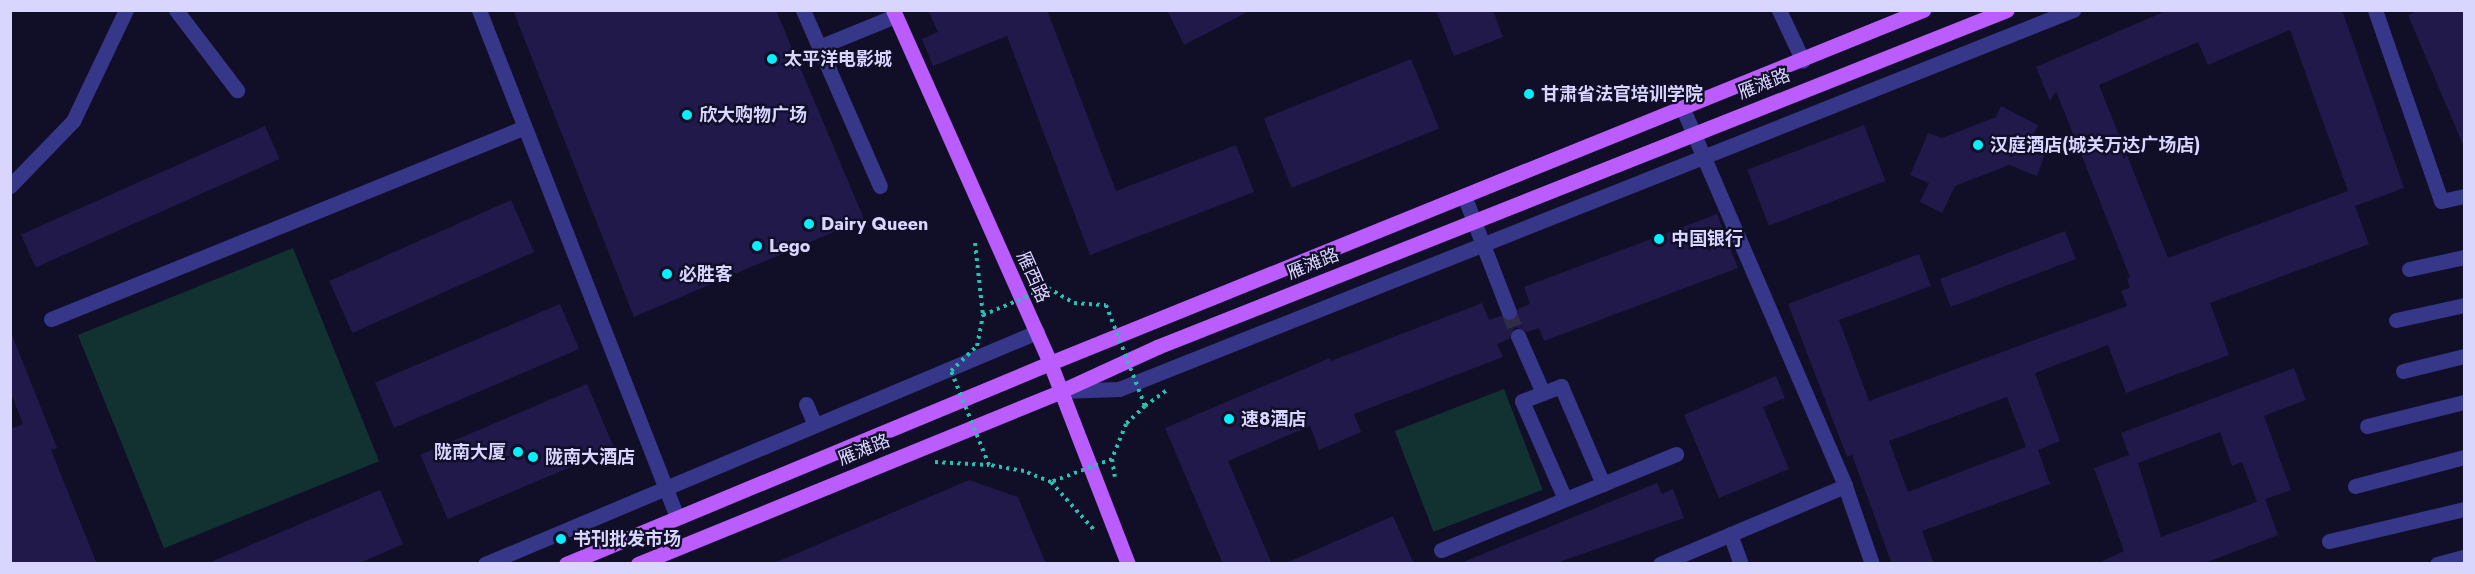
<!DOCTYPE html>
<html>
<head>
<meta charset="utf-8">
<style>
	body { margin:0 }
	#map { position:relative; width:2475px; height:574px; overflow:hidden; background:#110e28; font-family:Jost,"Noto Sans SC",sans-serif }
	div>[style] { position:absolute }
	.green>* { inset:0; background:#113230; transform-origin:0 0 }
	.building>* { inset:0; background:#21194a; transform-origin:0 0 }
	.minor-tunnel>* { height:15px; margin-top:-7.5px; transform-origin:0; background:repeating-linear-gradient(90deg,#2f2c48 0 15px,transparent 0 23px) }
	.path>* { height:4px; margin-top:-2px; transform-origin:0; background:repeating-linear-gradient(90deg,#28c0b0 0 3px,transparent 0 7.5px) }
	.minor>* { height:15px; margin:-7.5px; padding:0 7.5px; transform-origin:7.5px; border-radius:7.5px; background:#37378a }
	.major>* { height:15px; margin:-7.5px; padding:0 7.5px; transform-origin:7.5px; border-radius:7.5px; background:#bb5cff }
	.path-bridge>* { height:4px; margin-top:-2px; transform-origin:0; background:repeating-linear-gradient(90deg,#28c0b0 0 3px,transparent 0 7.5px) }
	.dots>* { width:16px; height:16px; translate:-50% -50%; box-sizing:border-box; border:3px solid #110e28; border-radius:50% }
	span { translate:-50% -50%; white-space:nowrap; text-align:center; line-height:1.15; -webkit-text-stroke:4.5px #110e28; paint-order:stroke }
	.poi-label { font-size:18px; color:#d8d5ff; font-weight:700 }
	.left { translate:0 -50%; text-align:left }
	.right { translate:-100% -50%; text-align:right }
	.street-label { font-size:18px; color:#d8d5ff }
	.frame { position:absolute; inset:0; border:12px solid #d8d5ff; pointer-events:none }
</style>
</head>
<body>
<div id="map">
	<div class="green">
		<div style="left:293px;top:248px;width:230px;height:232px;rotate:68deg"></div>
		<div style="left:1504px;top:389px;width:108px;height:117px;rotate:69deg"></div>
	</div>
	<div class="building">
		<div style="clip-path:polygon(513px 10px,776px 10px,864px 219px,634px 317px)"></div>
		<div style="clip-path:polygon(928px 10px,1047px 10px,1116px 191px,1236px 145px,1254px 192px,1090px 255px,1007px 36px,933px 66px,922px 39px,938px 32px)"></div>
		<div style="clip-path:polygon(1167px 10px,1251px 10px,1184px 45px)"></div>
		<div style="clip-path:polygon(1436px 10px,1493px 10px,1503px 37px,1454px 56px)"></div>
		<div style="clip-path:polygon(evenodd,2168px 10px,2342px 10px,2404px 188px,2355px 206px,2369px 244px,2210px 303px,2229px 355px,2126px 393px,2108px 345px,2035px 373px,2060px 441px,2038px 450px,2050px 484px,1922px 531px,1934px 564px,1892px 564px,1852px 455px,1847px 457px,1788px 304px,1919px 254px,1931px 286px,1839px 320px,1869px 401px,2127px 306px,2121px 291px,2130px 288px,2127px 279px,2130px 277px,2056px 91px,2050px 101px,2036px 67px,2168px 10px,2290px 30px,2348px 191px,2168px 258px,2099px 85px,2198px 42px,2208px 65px,2290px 30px,2168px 10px,2007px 397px,2026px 447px,1908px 492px,1889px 441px,2007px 397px)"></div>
		<div style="clip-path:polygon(2420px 10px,2464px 10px,2464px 147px,2408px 15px)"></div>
		<div style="left:1411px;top:59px;width:75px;height:159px;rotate:68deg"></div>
		<div style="clip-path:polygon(2001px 106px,2038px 125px,2028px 145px,2046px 152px,2037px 176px,2009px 165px,1955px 186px,1942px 213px,1920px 202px,1929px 183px,1910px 175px,1928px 133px,1942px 138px,1996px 117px)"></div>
		<div style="left:1864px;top:125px;width:60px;height:125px;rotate:69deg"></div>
		<div style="left:265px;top:126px;width:36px;height:267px;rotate:66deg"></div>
		<div style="left:511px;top:200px;width:57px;height:199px;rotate:66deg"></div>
		<div style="clip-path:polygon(1717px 214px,1738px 268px,1544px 341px,1539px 328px,1527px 332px,1515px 327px,1509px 339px,1497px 344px,1503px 357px,1354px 414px,1361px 432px,1319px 450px,1310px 426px,1228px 461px,1272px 564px,1223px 564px,1165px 428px,1330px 358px,1331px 361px,1482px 303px,1489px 320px,1500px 316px,1513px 321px,1518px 309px,1530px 304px,1524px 287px)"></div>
		<div style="left:2065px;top:231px;width:30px;height:134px;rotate:69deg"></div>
		<div style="left:560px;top:304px;width:49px;height:201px;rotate:67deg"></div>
		<div style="clip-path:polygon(10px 330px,57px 448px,51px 450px,97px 564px,10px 564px,10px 429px,23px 424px,10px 391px)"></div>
		<div style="clip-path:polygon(evenodd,2294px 368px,2306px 400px,2264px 416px,2291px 490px,2265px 499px,2278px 535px,2202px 564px,2096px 564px,2124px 551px,2094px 468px,2129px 455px,2121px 433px,2294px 368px,2220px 432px,2232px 466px,2242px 462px,2257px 502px,2161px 537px,2138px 463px,2220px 432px)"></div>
		<div style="clip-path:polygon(1776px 376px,1785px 398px,1763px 407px,1789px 469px,1719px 498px,1684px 415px)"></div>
		<div style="left:587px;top:384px;width:70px;height:181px;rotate:67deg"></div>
		<div style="clip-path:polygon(969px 480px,1018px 497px,1046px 564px,772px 564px)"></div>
		<div style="clip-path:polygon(1657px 483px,1662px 494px,1673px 489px,1684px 518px,1554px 564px,1458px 564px)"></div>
		<div style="clip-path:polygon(380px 490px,403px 544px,358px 564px,206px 564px)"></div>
		<div style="clip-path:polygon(1393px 516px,1414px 564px,1284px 564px)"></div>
	</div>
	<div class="minor-tunnel">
		<div style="left:1509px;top:312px;width:26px;rotate:69deg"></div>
	</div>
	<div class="path">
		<div style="left:975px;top:243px;width:72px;rotate:83.7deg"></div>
		<div style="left:1022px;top:252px;width:44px;rotate:54.2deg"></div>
		<div style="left:1145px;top:406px;width:27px;rotate:-36deg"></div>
		<div style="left:1112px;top:459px;width:18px;rotate:81deg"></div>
		<div style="left:935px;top:462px;width:54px;rotate:3.2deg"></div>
		<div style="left:1051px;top:482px;width:64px;rotate:48.1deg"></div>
	</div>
	<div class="minor">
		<div style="left:176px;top:10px;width:101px;rotate:52.7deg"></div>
		<div style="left:479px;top:10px;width:544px;rotate:68.67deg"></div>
		<div style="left:803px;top:10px;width:192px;rotate:66.4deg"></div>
		<div style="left:1779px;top:10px;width:56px;rotate:64.8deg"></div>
		<div style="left:2375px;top:10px;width:202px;rotate:70.9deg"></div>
		<div style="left:2441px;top:201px;width:24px;rotate:-12deg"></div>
		<div style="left:819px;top:47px;width:82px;rotate:-22.2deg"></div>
		<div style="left:1683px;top:109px;width:410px;rotate:66.7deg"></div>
		<div style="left:1845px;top:486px;width:83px;rotate:70.9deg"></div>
		<div style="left:10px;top:186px;width:91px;rotate:-45.9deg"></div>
		<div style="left:73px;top:121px;width:123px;rotate:-64.5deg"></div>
		<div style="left:1465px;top:198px;width:122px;rotate:68.9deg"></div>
		<div style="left:2409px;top:269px;width:56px;rotate:-12.3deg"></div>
		<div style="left:51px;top:319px;width:511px;rotate:-22.05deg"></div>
		<div style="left:2396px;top:320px;width:70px;rotate:-12.4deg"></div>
		<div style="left:1518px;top:336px;width:62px;rotate:66.3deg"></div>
		<div style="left:2403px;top:371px;width:63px;rotate:-13.8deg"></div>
		<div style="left:1061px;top:391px;width:58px;rotate:-2deg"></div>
		<div style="left:1119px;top:389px;width:1027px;rotate:-21.67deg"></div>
		<div style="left:806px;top:404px;width:23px;rotate:67deg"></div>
		<div style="left:2367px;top:426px;width:100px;rotate:-13.9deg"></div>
		<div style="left:2355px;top:486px;width:113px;rotate:-14.9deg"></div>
		<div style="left:1565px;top:499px;width:107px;rotate:-113.7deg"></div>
		<div style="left:1522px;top:401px;width:42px;rotate:-21deg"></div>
		<div style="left:1561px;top:386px;width:107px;rotate:66.8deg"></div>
		<div style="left:1730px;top:534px;width:32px;rotate:70deg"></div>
		<div style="left:2329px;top:541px;width:139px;rotate:-13.3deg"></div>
		<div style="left:1441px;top:550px;width:254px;rotate:-22.2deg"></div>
		<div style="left:485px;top:564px;width:599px;rotate:-22.8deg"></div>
		<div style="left:1660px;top:564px;width:201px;rotate:-22.9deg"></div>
		<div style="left:2437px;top:564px;width:28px;rotate:-15deg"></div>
	</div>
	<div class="major">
		<div style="left:893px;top:10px;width:386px;rotate:66deg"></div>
		<div style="left:1050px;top:363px;width:216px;rotate:68.8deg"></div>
		<div style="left:566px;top:564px;width:524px;rotate:-22.55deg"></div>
		<div style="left:1050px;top:363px;width:942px;rotate:-22.02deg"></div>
		<div style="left:638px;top:564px;width:457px;rotate:-22.2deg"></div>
		<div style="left:1061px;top:391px;width:106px;rotate:-24.6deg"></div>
		<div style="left:1157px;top:347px;width:914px;rotate:-21.63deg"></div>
	</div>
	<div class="path-bridge">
		<div style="left:1048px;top:288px;width:30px;rotate:30deg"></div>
		<div style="left:1074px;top:303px;width:32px;rotate:4deg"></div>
		<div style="left:1106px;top:305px;width:108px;rotate:68.9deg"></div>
		<div style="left:1145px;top:406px;width:26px;rotate:137deg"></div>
		<div style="left:1126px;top:424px;width:38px;rotate:112deg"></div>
		<div style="left:1112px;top:459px;width:65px;rotate:159.3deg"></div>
		<div style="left:1051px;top:482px;width:29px;rotate:-158deg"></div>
		<div style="left:1024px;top:471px;width:36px;rotate:-170deg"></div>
		<div style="left:989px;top:465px;width:101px;rotate:-112deg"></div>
		<div style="left:951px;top:371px;width:36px;rotate:-44deg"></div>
		<div style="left:977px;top:346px;width:32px;rotate:-79deg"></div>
		<div style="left:983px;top:315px;width:70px;rotate:-22.6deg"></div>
	</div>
	<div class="dots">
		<div style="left:772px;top:59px;background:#01f1ff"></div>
		<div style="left:1529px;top:94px;background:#01f1ff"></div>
		<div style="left:687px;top:115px;background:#01f1ff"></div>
		<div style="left:1978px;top:145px;background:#01f1ff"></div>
		<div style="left:809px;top:224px;background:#01f1ff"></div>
		<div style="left:1659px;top:239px;background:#01f1ff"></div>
		<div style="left:757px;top:246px;background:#01f1ff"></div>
		<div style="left:667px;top:274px;background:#01f1ff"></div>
		<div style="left:1229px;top:419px;background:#01f1ff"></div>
		<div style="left:518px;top:452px;background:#01f1ff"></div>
		<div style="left:533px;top:457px;background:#01f1ff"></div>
		<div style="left:561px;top:539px;background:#01f1ff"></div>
	</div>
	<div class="poi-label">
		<span class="left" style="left:784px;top:59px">太平洋电影城</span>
		<span class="left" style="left:1541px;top:94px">甘肃省法官培训学院</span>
		<span class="left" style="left:699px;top:115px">欣大购物广场</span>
		<span class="left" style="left:1990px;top:145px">汉庭酒店(城关万达广场店)</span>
		<span class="left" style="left:821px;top:224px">Dairy Queen</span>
		<span class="left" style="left:1671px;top:239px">中国银行</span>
		<span class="left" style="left:769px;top:246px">Lego</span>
		<span class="left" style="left:679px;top:274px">必胜客</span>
		<span class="left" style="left:1241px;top:419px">速8酒店</span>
		<span class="right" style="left:506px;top:452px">陇南大厦</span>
		<span class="left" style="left:545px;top:457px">陇南大酒店</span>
		<span class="left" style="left:573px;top:539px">书刊批发市场</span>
	</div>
	<div class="street-label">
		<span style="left:1764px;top:84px;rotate:-21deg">雁滩路</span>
		<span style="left:1313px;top:264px;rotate:-22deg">雁滩路</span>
		<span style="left:1033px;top:277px;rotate:66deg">雁西路</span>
		<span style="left:864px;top:450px;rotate:-22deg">雁滩路</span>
	</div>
	<div class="frame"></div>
</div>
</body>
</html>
